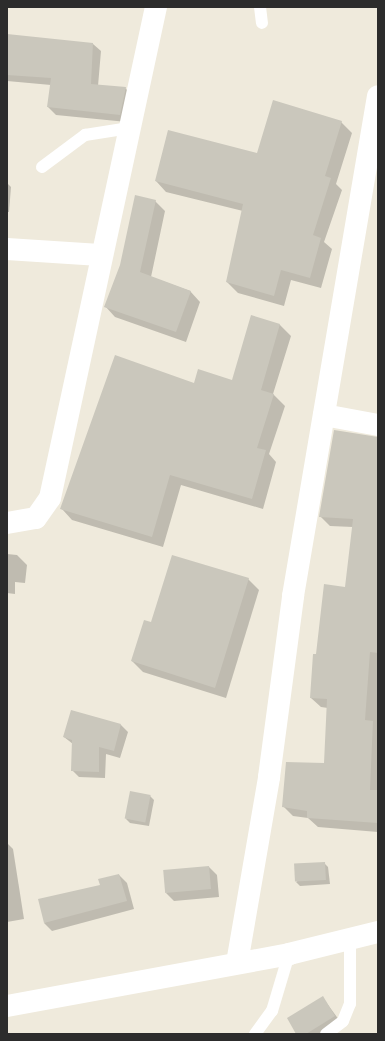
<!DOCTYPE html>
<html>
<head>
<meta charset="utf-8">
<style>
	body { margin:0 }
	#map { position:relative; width:385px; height:1041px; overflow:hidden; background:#efeadc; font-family:"Space Grotesk",sans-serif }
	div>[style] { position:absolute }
	.shadow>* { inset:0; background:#0003 }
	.building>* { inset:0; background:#cac7bc; transform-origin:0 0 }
	.lane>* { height:12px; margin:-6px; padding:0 6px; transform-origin:6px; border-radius:6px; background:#fff }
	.street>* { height:22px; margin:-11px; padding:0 11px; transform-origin:11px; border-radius:11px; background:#fff }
	.secondary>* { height:22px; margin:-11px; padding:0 11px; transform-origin:11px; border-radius:11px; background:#fff }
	span { translate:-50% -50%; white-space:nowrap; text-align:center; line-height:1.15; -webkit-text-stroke:3.5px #fff; paint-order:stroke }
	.frame { position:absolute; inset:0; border:8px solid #2c2c2c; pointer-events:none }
</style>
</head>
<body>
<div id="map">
	<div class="shadow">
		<div style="clip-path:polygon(7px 35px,93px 44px,101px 51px,98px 86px,125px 88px,133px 96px,127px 122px,56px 115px,48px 107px,51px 85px,7px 81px)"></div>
		<div style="clip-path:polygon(341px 122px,352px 133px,336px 184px,342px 190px,324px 242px,332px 249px,321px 288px,291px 280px,284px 306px,238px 293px,227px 282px,243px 211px,166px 192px,156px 181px,258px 155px)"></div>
		<div style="clip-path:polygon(7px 183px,11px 187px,9px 212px,7px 212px)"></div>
		<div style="clip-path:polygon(155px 201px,165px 211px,151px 277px,190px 291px,200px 302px,186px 342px,115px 317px,105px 306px)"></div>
		<div style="clip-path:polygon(252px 317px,280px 325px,291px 336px,273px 394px,285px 406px,269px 454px,276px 462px,263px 509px,181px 485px,163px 547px,72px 520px,62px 509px,194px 384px,233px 381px)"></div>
		<div style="clip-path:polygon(378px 438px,378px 832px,318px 827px,308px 818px,293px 816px,283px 806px,325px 764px,328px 708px,321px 707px,311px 698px,317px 655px,346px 588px,353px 527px,330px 526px,320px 516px)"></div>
		<div style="clip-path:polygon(7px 554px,17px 555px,27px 565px,25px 583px,15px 582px,15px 594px,7px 593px)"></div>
		<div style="clip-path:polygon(248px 579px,259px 590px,226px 698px,143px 672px,132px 661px,152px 623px)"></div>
		<div style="clip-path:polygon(72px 711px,121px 725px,128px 732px,120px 758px,106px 754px,105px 778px,79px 777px,72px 770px,73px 744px,64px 737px)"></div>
		<div style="clip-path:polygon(150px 796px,154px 800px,149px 826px,130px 823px,126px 819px)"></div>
		<div style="clip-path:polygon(7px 843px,13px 849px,24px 919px,7px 922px)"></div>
		<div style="clip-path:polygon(324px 863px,328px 867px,330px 884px,300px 886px,296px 882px)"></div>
		<div style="clip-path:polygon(209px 867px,217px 875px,219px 897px,174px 901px,166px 893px)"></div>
		<div style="clip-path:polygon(119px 875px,127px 883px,134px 909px,52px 931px,44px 923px)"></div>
		<div style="clip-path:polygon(323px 998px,342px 1024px,327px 1034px,297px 1034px)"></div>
	</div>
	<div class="building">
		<div style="clip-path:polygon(7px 34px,93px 43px,91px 84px,126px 87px,120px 115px,47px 107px,51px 78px,7px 75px)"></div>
		<div style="clip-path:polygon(273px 100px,342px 121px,325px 176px,331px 178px,313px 235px,321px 238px,310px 278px,281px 270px,274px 296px,226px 282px,243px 204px,155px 181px,168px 130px,257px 153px)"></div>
		<div style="clip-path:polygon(135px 195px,156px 200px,140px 272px,191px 291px,176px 332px,104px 307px,120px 265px)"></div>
		<div style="clip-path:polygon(251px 315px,280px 324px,261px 390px,274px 394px,257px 448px,266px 450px,252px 499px,170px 475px,152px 537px,60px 509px,115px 355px,194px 383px,198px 369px,232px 380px)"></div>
		<div style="clip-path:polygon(334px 430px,378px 437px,378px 653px,370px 652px,365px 720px,373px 721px,370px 790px,378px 790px,378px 823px,307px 818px,307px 811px,282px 807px,286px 762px,324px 763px,327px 699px,310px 698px,313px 654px,316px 654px,324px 584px,345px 587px,353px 519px,319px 517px)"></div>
		<div style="clip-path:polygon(172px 555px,249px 578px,215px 688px,131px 661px,144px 620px,151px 622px)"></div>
		<div style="clip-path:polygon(71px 710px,121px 724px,114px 751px,99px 747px,99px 772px,71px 771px,72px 740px,63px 737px)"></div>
		<div style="left:130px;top:791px;width:21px;height:28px;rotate:11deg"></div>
		<div style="left:325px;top:862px;width:18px;height:31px;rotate:87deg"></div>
		<div style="left:209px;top:866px;width:23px;height:46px;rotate:85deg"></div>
		<div style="clip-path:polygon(119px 874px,127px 901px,44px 923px,38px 899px,100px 885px,98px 879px)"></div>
		<div style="clip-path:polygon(323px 996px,335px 1016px,306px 1034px,296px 1034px,287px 1018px)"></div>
	</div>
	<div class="lane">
		<div style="left:260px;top:7px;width:16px;rotate:83deg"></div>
		<div style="left:42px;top:167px;width:54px;rotate:-36.7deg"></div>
		<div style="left:85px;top:135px;width:45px;rotate:-9deg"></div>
		<div style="left:255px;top:1034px;width:29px;rotate:-54deg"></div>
		<div style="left:272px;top:1011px;width:59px;rotate:-73.4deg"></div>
		<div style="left:326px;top:1034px;width:21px;rotate:-37deg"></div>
		<div style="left:343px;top:1021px;width:18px;rotate:-68deg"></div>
		<div style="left:350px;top:1004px;width:65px;rotate:-90deg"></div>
	</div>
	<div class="street">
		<div style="left:7px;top:249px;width:93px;rotate:3.7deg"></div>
		<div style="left:324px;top:415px;width:55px;rotate:10.5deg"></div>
		<div style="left:7px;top:523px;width:29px;rotate:-10deg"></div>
		<div style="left:36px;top:518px;width:24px;rotate:-55deg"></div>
		<div style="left:50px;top:498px;width:502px;rotate:-77.82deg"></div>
		<div style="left:237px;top:963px;width:189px;rotate:-80.2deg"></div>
		<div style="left:269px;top:777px;width:183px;rotate:-82.4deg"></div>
		<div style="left:293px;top:596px;width:507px;rotate:-80.35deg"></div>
	</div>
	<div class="secondary">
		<div style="left:7px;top:1006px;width:287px;rotate:-10.4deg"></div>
		<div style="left:289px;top:954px;width:92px;rotate:-13.9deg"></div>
	</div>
	<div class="frame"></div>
</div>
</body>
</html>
